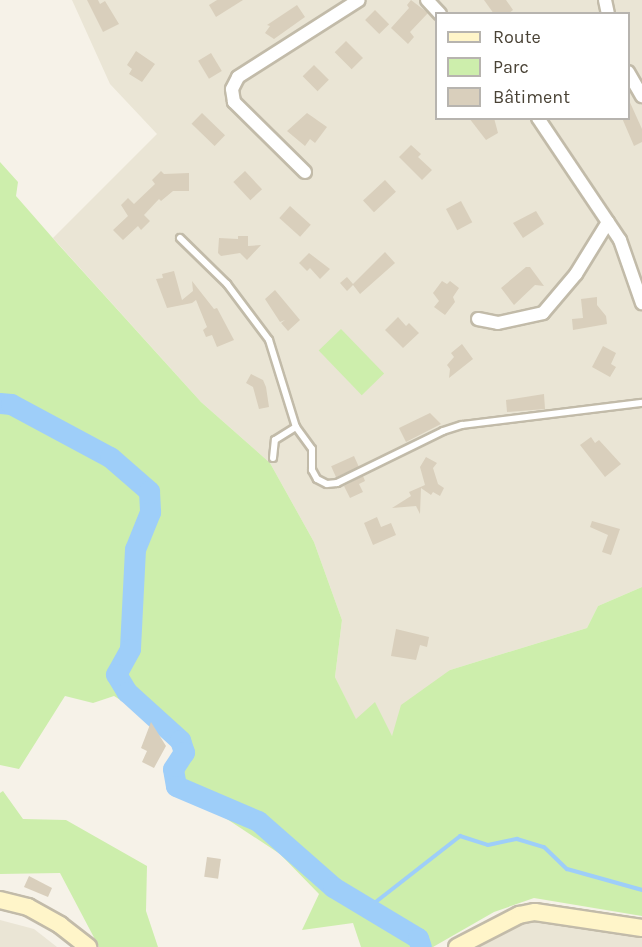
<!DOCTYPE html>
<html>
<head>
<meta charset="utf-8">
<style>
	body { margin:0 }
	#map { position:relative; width:642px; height:947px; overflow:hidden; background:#f6f2e8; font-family:Karla,sans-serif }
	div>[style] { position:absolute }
	.residential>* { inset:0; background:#eae5d5 }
	.green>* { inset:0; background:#cdeeac; transform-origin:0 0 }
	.stream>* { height:4px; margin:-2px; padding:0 2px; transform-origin:2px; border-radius:2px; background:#9ecef9 }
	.river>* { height:21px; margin:-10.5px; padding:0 10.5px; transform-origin:10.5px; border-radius:10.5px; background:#9ecef9 }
	.building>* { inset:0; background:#d9cfbc; transform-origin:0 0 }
	.roads { filter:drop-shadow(2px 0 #c2bba9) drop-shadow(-2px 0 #c2bba9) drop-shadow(0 2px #c2bba9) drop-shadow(0 -2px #c2bba9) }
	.lane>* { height:6px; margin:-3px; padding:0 3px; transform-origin:3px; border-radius:3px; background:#fff }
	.street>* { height:12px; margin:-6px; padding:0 6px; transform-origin:6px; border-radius:6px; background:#fff }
	.secondary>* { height:16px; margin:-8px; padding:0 8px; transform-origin:8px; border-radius:8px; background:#fff5c9 }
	span { translate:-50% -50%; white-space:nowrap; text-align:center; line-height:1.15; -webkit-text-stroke:4.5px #fff; paint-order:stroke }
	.legend { position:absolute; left:435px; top:12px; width:195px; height:108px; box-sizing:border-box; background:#fff; border:2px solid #b7b4af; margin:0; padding:8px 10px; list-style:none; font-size:18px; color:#4a4336 }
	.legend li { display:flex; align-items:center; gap:12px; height:30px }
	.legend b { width:30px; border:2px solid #b7b4af }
</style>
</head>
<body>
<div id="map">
	<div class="residential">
		<div style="clip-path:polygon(evenodd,72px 0,642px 0,642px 587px,598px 606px,587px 628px,450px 670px,392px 736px,356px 720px,335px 677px,342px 620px,314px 542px,270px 463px,201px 402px,53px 238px,157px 134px,110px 84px,72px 0,436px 14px,628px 14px,628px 118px,436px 118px,436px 14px)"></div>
		<div style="clip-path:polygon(519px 915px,642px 928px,642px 947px,459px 947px)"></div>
		<div style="clip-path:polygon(0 920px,34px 929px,57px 947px,0 947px)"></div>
	</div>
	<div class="green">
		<div style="clip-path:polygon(0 162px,18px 182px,16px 196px,58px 244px,201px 402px,270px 463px,314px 542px,342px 620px,335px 677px,356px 719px,375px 702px,392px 736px,401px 705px,450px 670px,587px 628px,598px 606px,642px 587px,642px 916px,534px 898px,494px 912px,433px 947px,361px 947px,353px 923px,302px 930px,319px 894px,280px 854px,177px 786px,181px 756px,180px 737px,114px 696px,93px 703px,65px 696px,19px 769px,0 765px)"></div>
		<div style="left:341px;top:329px;width:62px;height:31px;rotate:46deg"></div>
		<div style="clip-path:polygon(3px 791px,23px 819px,66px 820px,147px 866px,146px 911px,158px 947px,99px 947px,60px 873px,0 874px,0 793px)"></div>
	</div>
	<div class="stream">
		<div style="left:368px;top:908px;width:117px;rotate:-38deg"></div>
		<div style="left:460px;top:836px;width:29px;rotate:18deg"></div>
		<div style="left:488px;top:845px;width:30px;rotate:-12deg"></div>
		<div style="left:517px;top:839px;width:28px;rotate:17deg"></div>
		<div style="left:544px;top:847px;width:32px;rotate:44deg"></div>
		<div style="left:567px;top:869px;width:78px;rotate:15.6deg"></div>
	</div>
	<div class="river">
		<div style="left:0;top:403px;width:11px;rotate:5deg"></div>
		<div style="left:11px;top:404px;width:112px;rotate:28.2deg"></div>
		<div style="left:110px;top:457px;width:52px;rotate:41.1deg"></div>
		<div style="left:149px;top:491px;width:21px;rotate:87deg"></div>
		<div style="left:150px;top:512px;width:40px;rotate:112deg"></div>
		<div style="left:135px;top:549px;width:100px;rotate:92.9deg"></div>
		<div style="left:130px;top:649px;width:29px;rotate:119deg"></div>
		<div style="left:116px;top:674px;width:21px;rotate:59deg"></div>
		<div style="left:127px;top:692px;width:72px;rotate:42.2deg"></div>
		<div style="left:180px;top:740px;width:13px;rotate:72deg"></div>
		<div style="left:184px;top:752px;width:20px;rotate:123deg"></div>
		<div style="left:173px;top:769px;width:17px;rotate:80deg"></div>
		<div style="left:176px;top:786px;width:89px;rotate:23.1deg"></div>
		<div style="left:258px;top:821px;width:100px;rotate:41.3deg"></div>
		<div style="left:333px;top:887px;width:99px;rotate:31deg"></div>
		<div style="left:418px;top:938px;width:9px;rotate:72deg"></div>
	</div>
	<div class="building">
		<div style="clip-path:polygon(87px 0,98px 0,100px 4px,105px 1px,119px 24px,103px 32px)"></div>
		<div style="clip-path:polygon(217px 0,243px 0,216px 17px,209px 5px)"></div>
		<div style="clip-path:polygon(411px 0,428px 13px,410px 32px,414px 37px,408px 44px,391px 28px,409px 8px,407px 5px)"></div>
		<div style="clip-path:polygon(484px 0,506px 0,513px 10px,508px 14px,494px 14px)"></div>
		<div style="clip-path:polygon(297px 5px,305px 17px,274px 39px,265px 33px,270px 26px,267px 25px)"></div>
		<div style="left:375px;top:10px;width:20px;height:14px;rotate:45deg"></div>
		<div style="left:346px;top:41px;width:24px;height:16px;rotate:45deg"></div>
		<div style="clip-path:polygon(136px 51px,155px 64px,142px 82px,129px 74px,132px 69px,127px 65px)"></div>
		<div style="left:211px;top:53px;width:21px;height:15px;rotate:59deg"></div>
		<div style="left:314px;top:65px;width:21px;height:16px;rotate:45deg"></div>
		<div style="clip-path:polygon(628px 98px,642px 129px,642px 142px,634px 146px,622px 118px,628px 118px)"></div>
		<div style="left:202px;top:113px;width:32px;height:15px;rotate:44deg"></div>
		<div style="clip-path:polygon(307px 113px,327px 127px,315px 143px,310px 139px,305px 146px,287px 131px)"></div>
		<div style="clip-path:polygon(469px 118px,494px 118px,498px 133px,486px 140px)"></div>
		<div style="clip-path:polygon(411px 145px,421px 154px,418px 157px,432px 170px,422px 180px,399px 157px)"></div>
		<div style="clip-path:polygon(161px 171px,164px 174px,189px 173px,189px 191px,173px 191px,161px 201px,159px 199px,144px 215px,150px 221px,141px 230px,138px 226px,123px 240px,113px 230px,128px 216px,121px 205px,128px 198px,134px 204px,155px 184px,152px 180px)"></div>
		<div style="left:245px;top:171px;width:25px;height:16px;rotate:47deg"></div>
		<div style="left:385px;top:180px;width:16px;height:30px;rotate:47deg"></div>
		<div style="left:461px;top:201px;width:24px;height:17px;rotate:62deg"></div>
		<div style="left:290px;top:206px;width:28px;height:16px;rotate:42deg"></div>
		<div style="clip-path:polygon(536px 211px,544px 224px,523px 238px,513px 223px)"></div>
		<div style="clip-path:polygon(238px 236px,248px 236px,248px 246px,261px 245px,247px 260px,240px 253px,221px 256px,218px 253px,219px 238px,238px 239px)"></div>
		<div style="clip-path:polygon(385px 252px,395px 263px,360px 294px,353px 285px,347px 291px,340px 283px,347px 277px,353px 284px)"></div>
		<div style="clip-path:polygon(309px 253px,330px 269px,320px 279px,310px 268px,307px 271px,299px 263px)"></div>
		<div style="clip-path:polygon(526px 267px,530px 267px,544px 286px,535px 285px,514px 305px,501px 288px)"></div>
		<div style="clip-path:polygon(174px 271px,182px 300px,193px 291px,192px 281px,214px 309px,217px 308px,234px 340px,217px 347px,212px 335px,206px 337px,203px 330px,207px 327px,196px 300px,192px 303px,167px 308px,156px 279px,163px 278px,162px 274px)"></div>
		<div style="clip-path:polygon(442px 281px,447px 284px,450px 281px,459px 288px,453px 297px,455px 302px,445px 315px,434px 307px,439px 301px,433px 293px)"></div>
		<div style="clip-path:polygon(275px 290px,300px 320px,288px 331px,281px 323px,285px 320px,280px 322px,265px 299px)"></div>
		<div style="clip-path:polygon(597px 297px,597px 305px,606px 316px,607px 324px,573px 330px,572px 319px,583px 318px,581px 299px)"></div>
		<div style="clip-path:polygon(398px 317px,406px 326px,409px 323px,419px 333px,403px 348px,385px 330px)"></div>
		<div style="clip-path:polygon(462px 344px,473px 359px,449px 378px,450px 369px,447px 365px,454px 357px,451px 353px)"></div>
		<div style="clip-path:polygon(603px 346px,616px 353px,611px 364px,616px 367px,610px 377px,592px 367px)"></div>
		<div style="clip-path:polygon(251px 374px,263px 380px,266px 387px,269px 407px,259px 409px,253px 387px,246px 383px)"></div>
		<div style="clip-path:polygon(544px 394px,545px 409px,507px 412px,506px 400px)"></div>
		<div style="clip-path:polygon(430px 413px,441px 424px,406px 442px,399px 428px)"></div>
		<div style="clip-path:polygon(591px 437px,595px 443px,599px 440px,621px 464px,605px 477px,580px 445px)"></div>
		<div style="left:354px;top:456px;width:12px;height:25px;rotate:66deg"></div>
		<div style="clip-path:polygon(426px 457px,437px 463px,433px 468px,438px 484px,444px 488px,440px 496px,433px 492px,431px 495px,421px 488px,420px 514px,416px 506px,392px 508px,411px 496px,409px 492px,425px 485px,420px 467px)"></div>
		<div style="clip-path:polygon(363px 476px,365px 481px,359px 484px,363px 492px,350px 498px,344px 486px)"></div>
		<div style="clip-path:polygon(377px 517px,381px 527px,391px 523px,396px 535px,373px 545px,364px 523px)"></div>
		<div style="clip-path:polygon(592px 521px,620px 529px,611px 555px,602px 552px,608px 535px,590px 527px)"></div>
		<div style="clip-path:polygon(396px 629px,429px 637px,427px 647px,420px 645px,416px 660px,391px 656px)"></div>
		<div style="clip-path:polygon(151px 722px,166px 746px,154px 768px,142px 762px,147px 751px,141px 748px)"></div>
		<div style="left:207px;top:857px;width:14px;height:20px;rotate:8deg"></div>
		<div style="clip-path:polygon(29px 876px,52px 888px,48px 897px,24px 887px)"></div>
	</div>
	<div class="roads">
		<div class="lane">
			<div style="left:180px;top:238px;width:66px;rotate:44.4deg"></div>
			<div style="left:227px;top:284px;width:70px;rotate:53.1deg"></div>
			<div style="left:269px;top:340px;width:91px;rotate:72.8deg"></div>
			<div style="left:296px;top:427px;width:27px;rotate:54deg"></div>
			<div style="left:312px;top:449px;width:21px;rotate:90deg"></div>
			<div style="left:312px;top:470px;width:10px;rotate:61deg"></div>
			<div style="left:317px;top:479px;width:11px;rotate:27deg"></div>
			<div style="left:327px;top:484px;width:10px;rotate:-6deg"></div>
			<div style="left:337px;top:483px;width:118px;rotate:-26.1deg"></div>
			<div style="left:443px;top:431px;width:20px;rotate:-18deg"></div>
			<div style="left:462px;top:425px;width:181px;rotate:-7deg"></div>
			<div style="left:273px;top:458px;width:18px;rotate:-84deg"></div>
			<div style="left:275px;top:440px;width:25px;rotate:-32deg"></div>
		</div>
		<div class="street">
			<div style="left:427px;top:0;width:19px;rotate:47deg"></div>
			<div style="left:605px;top:0;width:14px;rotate:78deg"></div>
			<div style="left:628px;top:72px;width:28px;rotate:60deg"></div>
			<div style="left:538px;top:118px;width:147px;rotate:56.1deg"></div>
			<div style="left:620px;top:240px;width:67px;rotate:70.8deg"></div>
			<div style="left:305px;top:172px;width:100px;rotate:-135.4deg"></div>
			<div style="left:234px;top:102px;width:13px;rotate:-99deg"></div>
			<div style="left:232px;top:89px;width:13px;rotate:-63deg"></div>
			<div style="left:238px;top:77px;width:143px;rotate:-32.5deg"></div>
			<div style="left:478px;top:319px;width:20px;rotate:11deg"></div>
			<div style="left:498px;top:323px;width:46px;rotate:-12.5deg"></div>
			<div style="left:543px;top:313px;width:51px;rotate:-49.8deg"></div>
			<div style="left:576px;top:274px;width:61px;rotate:-58.4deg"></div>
		</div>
		<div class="secondary">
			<div style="left:0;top:900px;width:29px;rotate:14deg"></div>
			<div style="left:28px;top:907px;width:37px;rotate:29deg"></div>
			<div style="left:60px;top:925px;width:36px;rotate:38deg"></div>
			<div style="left:457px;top:947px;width:70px;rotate:-27.3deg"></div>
			<div style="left:519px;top:915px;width:16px;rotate:-11deg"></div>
			<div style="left:535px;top:912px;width:108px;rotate:8.5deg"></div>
		</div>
	</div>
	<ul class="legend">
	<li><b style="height:8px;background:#fff5c9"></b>Route</li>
	<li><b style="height:16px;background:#cdeeac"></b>Parc</li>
	<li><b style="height:16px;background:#d9cfbc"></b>Bâtiment</li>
	</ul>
</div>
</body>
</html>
